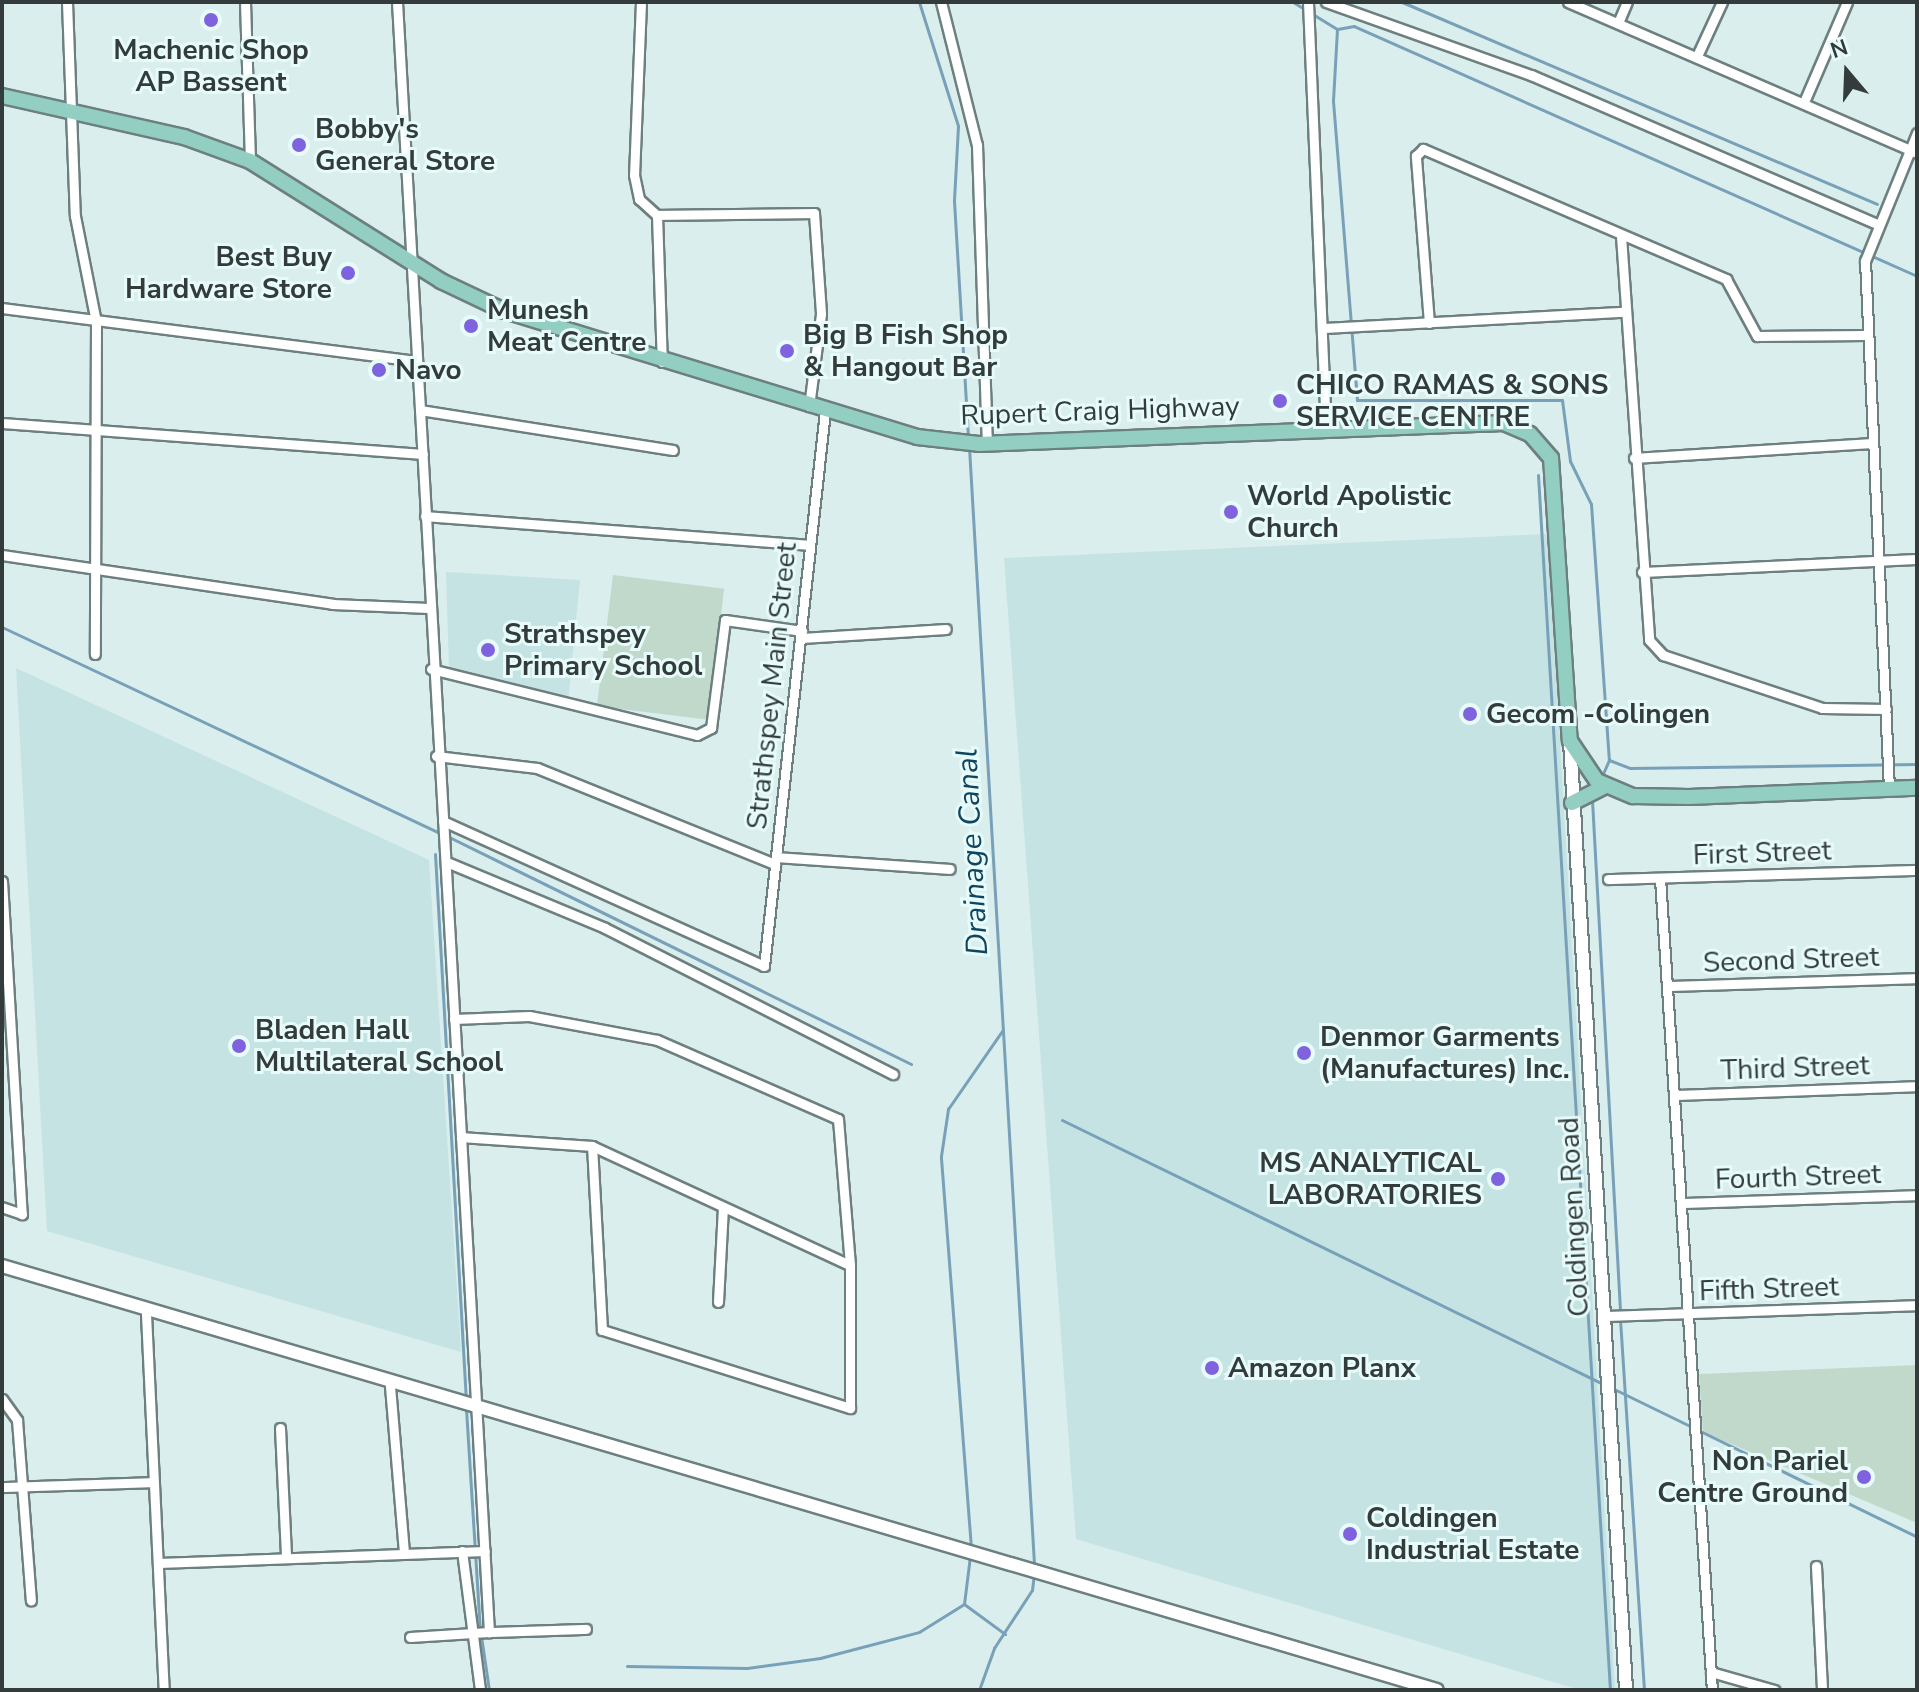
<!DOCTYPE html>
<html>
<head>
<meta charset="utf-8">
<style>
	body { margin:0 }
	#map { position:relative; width:1919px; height:1692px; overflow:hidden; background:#daeeee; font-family:"Nunito Sans",sans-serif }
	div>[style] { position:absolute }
	.built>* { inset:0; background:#c5e3e3 }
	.green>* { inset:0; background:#c0d9ca; transform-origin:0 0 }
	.stream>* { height:3px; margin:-1.5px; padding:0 1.5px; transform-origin:1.5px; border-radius:1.5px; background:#78a1b9 }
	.roads { filter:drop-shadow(2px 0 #6d7f7f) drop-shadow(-2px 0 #6d7f7f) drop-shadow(0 2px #6d7f7f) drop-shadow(0 -2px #6d7f7f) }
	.street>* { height:9px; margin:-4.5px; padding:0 4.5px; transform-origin:4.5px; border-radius:4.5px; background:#fff }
	.secondary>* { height:12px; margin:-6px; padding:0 6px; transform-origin:6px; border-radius:6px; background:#fff }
	.primary>* { height:14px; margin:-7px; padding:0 7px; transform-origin:7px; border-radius:7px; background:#92cec2 }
	.dots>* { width:22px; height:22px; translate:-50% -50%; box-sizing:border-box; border:4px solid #e7fbfb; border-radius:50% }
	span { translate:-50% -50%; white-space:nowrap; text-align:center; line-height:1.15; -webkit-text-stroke:6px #e7fbfb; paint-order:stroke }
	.poi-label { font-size:28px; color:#333b3b; font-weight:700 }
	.left { translate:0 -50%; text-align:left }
	.right { translate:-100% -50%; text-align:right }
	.street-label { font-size:28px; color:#333b3b }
	.water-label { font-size:30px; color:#0f455e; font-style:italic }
	.frame { position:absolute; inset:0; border:4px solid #333b3b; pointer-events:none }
	.north { position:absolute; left:1807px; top:32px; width:80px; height:80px; -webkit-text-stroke:6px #e7fbfb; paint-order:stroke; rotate:341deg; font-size:22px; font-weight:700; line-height:32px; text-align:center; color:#333b3b }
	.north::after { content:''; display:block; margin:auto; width:28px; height:36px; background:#333b3b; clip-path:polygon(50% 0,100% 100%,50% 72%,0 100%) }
</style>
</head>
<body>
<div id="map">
	<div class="built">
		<div style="clip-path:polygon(1548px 534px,1615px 1690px,1580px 1690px,1076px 1539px,1004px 558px)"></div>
		<div style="clip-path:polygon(446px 572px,580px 580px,568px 703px,449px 670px)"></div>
		<div style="clip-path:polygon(16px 668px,429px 860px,461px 1352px,47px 1231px)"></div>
	</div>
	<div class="green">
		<div style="left:613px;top:575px;width:112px;height:132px;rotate:7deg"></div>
		<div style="clip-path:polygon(1917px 1365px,1917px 1523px,1703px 1432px,1699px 1374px)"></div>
	</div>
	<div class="stream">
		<div style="left:919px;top:2px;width:130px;rotate:72.5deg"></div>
		<div style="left:958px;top:126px;width:75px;rotate:93.1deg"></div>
		<div style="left:954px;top:201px;width:239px;rotate:86.6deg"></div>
		<div style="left:1293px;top:2px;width:52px;rotate:31.5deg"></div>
		<div style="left:1402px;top:2px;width:516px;rotate:23.04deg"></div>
		<div style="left:1917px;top:276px;width:616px;rotate:-156.06deg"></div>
		<div style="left:1354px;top:26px;width:17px;rotate:170deg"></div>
		<div style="left:1337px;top:29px;width:72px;rotate:93.2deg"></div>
		<div style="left:1333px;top:101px;width:300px;rotate:85.4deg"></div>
		<div style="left:1357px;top:400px;width:205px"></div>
		<div style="left:1562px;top:400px;width:62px;rotate:82.5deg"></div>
		<div style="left:1570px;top:461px;width:48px;rotate:64deg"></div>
		<div style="left:1591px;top:504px;width:257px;rotate:86deg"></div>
		<div style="left:1609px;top:760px;width:22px;rotate:21deg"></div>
		<div style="left:1630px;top:768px;width:287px;rotate:-0.8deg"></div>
		<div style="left:969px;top:447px;width:1120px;rotate:86.67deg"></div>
		<div style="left:1538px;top:475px;width:1217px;rotate:86.61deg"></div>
		<div style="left:2px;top:627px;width:484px;rotate:25.2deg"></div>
		<div style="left:1601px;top:778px;width:20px;rotate:-66deg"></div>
		<div style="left:1592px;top:800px;width:512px;rotate:86.86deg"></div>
		<div style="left:447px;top:836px;width:517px;rotate:26.17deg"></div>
		<div style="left:435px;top:854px;width:548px;rotate:86.76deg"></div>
		<div style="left:1062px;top:1120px;width:604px;rotate:26.01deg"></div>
		<div style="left:1620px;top:1319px;width:372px;rotate:86.3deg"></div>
		<div style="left:1612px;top:1388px;width:89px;rotate:26deg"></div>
		<div style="left:466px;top:1409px;width:220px;rotate:86.4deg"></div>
		<div style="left:1698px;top:1430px;width:244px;rotate:26deg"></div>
		<div style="left:971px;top:1548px;width:393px;rotate:-94.4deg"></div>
		<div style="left:941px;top:1156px;width:48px;rotate:-81.5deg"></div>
		<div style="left:948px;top:1109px;width:95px;rotate:-55.3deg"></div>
		<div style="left:964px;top:1604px;width:48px;rotate:-82.9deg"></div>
		<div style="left:481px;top:1636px;width:55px;rotate:81.6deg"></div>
		<div style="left:627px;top:1666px;width:120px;rotate:1deg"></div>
		<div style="left:747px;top:1668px;width:74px;rotate:-7.8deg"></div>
		<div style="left:820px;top:1658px;width:102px;rotate:-14.7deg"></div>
		<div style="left:919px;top:1632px;width:53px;rotate:-31.9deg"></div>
		<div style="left:964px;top:1604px;width:51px;rotate:36.2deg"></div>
		<div style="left:979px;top:1690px;width:45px;rotate:-70.3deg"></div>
		<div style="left:994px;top:1648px;width:69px;rotate:-56.8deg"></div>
		<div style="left:1032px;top:1590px;width:17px;rotate:-83deg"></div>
	</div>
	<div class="roads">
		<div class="street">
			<div style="left:67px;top:2px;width:214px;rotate:87.9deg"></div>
			<div style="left:75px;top:216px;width:108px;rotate:78.8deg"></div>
			<div style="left:96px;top:322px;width:332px;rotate:90.2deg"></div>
			<div style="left:245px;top:2px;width:159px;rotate:88.2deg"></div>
			<div style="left:397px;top:2px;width:1633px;rotate:86.77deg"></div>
			<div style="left:489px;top:1632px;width:97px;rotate:-1.8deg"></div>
			<div style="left:641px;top:2px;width:173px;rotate:92.3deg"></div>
			<div style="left:634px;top:175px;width:25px;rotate:78deg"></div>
			<div style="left:639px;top:199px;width:24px;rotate:42deg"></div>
			<div style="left:657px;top:215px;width:147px;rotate:88.1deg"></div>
			<div style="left:941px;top:2px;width:147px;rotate:75.9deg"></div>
			<div style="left:977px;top:145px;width:299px;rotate:88.1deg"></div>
			<div style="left:1308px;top:2px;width:428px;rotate:87.6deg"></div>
			<div style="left:1326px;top:2px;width:218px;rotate:19.6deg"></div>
			<div style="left:1531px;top:75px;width:377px;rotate:23.3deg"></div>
			<div style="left:1568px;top:2px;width:380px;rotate:23.4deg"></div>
			<div style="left:1618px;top:23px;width:23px;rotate:-67deg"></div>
			<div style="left:1697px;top:56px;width:60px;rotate:-65.2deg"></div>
			<div style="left:1804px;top:102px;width:109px;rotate:-66.7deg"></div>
			<div style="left:657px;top:215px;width:157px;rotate:-0.7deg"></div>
			<div style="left:814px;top:213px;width:101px;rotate:86deg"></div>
			<div style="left:821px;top:314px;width:93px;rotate:97.4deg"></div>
			<div style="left:1621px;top:236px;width:405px;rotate:86deg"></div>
			<div style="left:1649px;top:640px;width:21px;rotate:47deg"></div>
			<div style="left:1663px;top:655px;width:168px;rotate:18.4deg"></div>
			<div style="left:1822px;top:708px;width:64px;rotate:0.9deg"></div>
			<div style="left:2px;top:308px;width:417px;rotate:7.3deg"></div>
			<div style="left:1429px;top:323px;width:168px;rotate:-94.5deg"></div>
			<div style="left:1416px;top:156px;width:10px;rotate:-45deg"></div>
			<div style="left:1423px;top:149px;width:330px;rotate:23.2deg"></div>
			<div style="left:1726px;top:279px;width:65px;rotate:61.5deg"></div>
			<div style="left:1757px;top:336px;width:109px;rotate:-0.5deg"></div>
			<div style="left:1324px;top:328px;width:300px;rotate:-3.1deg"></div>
			<div style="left:420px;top:410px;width:256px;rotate:9deg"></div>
			<div style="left:2px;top:423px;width:422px;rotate:4.2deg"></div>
			<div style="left:1634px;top:458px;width:238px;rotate:-3.6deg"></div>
			<div style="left:425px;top:516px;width:386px;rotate:4.3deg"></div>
			<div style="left:2px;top:555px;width:334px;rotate:8.4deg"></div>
			<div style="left:332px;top:604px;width:97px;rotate:2.4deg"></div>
			<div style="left:1642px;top:572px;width:275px;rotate:-2.7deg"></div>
			<div style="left:802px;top:638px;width:144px;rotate:-3.6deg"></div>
			<div style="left:431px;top:669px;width:274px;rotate:13.9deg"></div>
			<div style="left:697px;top:735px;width:16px;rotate:-27deg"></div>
			<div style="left:711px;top:728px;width:109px;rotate:-82.6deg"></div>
			<div style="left:725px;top:620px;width:78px;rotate:8.1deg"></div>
			<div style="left:436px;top:756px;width:102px;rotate:6.8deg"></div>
			<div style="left:537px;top:768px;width:257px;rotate:22deg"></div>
			<div style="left:1889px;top:789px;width:529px;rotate:-92.6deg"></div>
			<div style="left:1865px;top:261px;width:138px;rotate:-67.9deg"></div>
			<div style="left:443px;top:821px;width:352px;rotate:24.3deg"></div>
			<div style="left:764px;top:966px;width:558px;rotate:-83.73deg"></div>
			<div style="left:776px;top:857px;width:174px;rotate:3.9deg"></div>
			<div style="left:449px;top:863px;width:169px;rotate:22.6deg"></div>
			<div style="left:605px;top:928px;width:323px;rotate:26.9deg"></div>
			<div style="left:1660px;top:878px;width:814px;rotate:86.34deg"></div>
			<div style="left:1608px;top:879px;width:309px;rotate:-1.7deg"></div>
			<div style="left:2px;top:881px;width:334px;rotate:86.6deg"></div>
			<div style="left:22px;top:1214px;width:21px;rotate:-161deg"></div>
			<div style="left:1667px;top:986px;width:250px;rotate:-1.8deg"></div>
			<div style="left:454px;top:1019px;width:75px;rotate:-2.3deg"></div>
			<div style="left:529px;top:1016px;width:130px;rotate:10.6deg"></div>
			<div style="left:657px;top:1040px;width:197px;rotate:23.6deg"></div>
			<div style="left:838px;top:1119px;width:146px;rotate:85.3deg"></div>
			<div style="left:850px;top:1265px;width:143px;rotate:90deg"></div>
			<div style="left:850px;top:1408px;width:260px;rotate:-162.5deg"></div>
			<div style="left:602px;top:1330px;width:184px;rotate:-93.1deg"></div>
			<div style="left:1674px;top:1095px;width:243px;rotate:-2.1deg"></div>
			<div style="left:461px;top:1137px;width:131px;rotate:3.9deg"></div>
			<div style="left:592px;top:1146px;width:284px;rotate:24.8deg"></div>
			<div style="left:1681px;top:1203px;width:236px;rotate:-1.9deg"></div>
			<div style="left:718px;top:1302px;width:95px;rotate:-87deg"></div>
			<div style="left:146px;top:1314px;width:376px;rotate:87.3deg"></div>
			<div style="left:1604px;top:1316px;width:313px;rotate:-2deg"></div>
			<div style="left:390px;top:1386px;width:167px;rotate:85.2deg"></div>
			<div style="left:2px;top:1399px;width:26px;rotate:54deg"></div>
			<div style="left:17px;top:1420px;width:181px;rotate:85.6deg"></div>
			<div style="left:280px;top:1428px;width:128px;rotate:87.3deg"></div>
			<div style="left:2px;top:1487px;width:150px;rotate:-1.9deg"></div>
			<div style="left:462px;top:1551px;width:140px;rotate:82.6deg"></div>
			<div style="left:158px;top:1563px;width:327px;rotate:-2.1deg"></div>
			<div style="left:1816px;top:1566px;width:124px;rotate:87.2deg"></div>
			<div style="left:410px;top:1637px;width:79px;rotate:-3.6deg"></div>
			<div style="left:1711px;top:1672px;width:66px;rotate:15.9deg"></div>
		</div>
		<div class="secondary">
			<div style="left:1570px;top:741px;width:951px;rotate:86.62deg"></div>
			<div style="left:2px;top:1266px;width:1496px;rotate:16.46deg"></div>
		</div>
		<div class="primary">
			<div style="left:2px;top:96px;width:187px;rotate:12.7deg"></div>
			<div style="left:184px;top:137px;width:70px;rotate:20deg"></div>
			<div style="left:250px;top:161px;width:226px;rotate:32.1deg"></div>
			<div style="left:441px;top:281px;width:68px;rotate:25.4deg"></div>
			<div style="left:502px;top:310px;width:434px;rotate:17deg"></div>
			<div style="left:917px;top:437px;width:62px;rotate:6.4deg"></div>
			<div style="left:979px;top:444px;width:525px;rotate:-2.29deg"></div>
			<div style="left:1504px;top:423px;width:28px;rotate:23deg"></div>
			<div style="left:1530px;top:434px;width:32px;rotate:49deg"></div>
			<div style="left:1551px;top:458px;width:284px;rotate:86.2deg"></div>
			<div style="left:1570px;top:741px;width:48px;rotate:56deg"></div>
			<div style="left:1597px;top:781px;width:39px;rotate:23deg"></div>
			<div style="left:1633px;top:796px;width:56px;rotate:1deg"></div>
			<div style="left:1689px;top:797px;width:228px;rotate:-2.3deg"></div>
			<div style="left:1572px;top:803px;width:37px;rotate:-27deg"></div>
		</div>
	</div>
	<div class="dots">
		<div style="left:211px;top:20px;background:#7f63de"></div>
		<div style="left:299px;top:145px;background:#7f63de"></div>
		<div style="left:348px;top:273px;background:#7f63de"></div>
		<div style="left:471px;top:326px;background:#7f63de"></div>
		<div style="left:787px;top:351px;background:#7f63de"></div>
		<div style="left:379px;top:370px;background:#7f63de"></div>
		<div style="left:1280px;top:401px;background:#7f63de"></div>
		<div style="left:1231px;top:512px;background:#7f63de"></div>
		<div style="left:488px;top:650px;background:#7f63de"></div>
		<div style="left:1470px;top:714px;background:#7f63de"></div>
		<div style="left:239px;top:1046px;background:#7f63de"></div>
		<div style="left:1304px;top:1053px;background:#7f63de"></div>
		<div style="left:1498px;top:1179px;background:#7f63de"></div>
		<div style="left:1212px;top:1368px;background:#7f63de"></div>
		<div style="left:1864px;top:1477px;background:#7f63de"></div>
		<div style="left:1350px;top:1534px;background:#7f63de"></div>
	</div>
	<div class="poi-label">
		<span style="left:211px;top:66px">Machenic Shop<br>AP Bassent</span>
		<span class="left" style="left:315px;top:145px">Bobby's<br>General Store</span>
		<span class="right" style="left:332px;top:273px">Best Buy<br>Hardware Store</span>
		<span class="left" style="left:487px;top:326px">Munesh<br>Meat Centre</span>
		<span class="left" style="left:803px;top:351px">Big B Fish Shop<br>&amp; Hangout Bar</span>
		<span class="left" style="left:395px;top:370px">Navo</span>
		<span class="left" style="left:1296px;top:401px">CHICO RAMAS &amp; SONS<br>SERVICE CENTRE</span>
		<span class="left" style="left:1247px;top:512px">World Apolistic<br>Church</span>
		<span class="left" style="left:504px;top:650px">Strathspey<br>Primary School</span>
		<span class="left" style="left:1486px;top:714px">Gecom -Colingen</span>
		<span class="left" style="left:255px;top:1046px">Bladen Hall<br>Multilateral School</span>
		<span class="left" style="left:1320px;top:1053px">Denmor Garments<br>(Manufactures) Inc.</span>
		<span class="right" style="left:1482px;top:1179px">MS ANALYTICAL<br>LABORATORIES</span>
		<span class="left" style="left:1228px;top:1368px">Amazon Planx</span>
		<span class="right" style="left:1848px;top:1477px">Non Pariel<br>Centre Ground</span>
		<span class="left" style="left:1366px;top:1534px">Coldingen<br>Industrial Estate</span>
	</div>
	<div class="street-label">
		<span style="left:1100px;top:411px;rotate:-2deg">Rupert Craig Highway</span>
		<span style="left:772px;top:686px;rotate:-84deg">Strathspey Main Street</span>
		<span style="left:1762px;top:853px;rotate:-2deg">First Street</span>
		<span style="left:1791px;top:960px;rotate:-2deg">Second Street</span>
		<span style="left:1795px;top:1068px;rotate:-2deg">Third Street</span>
		<span style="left:1798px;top:1177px;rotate:-2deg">Fourth Street</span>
		<span style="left:1574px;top:1217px;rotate:-93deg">Coldingen Road</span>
		<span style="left:1769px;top:1289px;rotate:-2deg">Fifth Street</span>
	</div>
	<div class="water-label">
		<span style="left:973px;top:852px;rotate:-93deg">Drainage Canal</span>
	</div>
	<div class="frame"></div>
	<div class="north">N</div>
</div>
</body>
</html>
